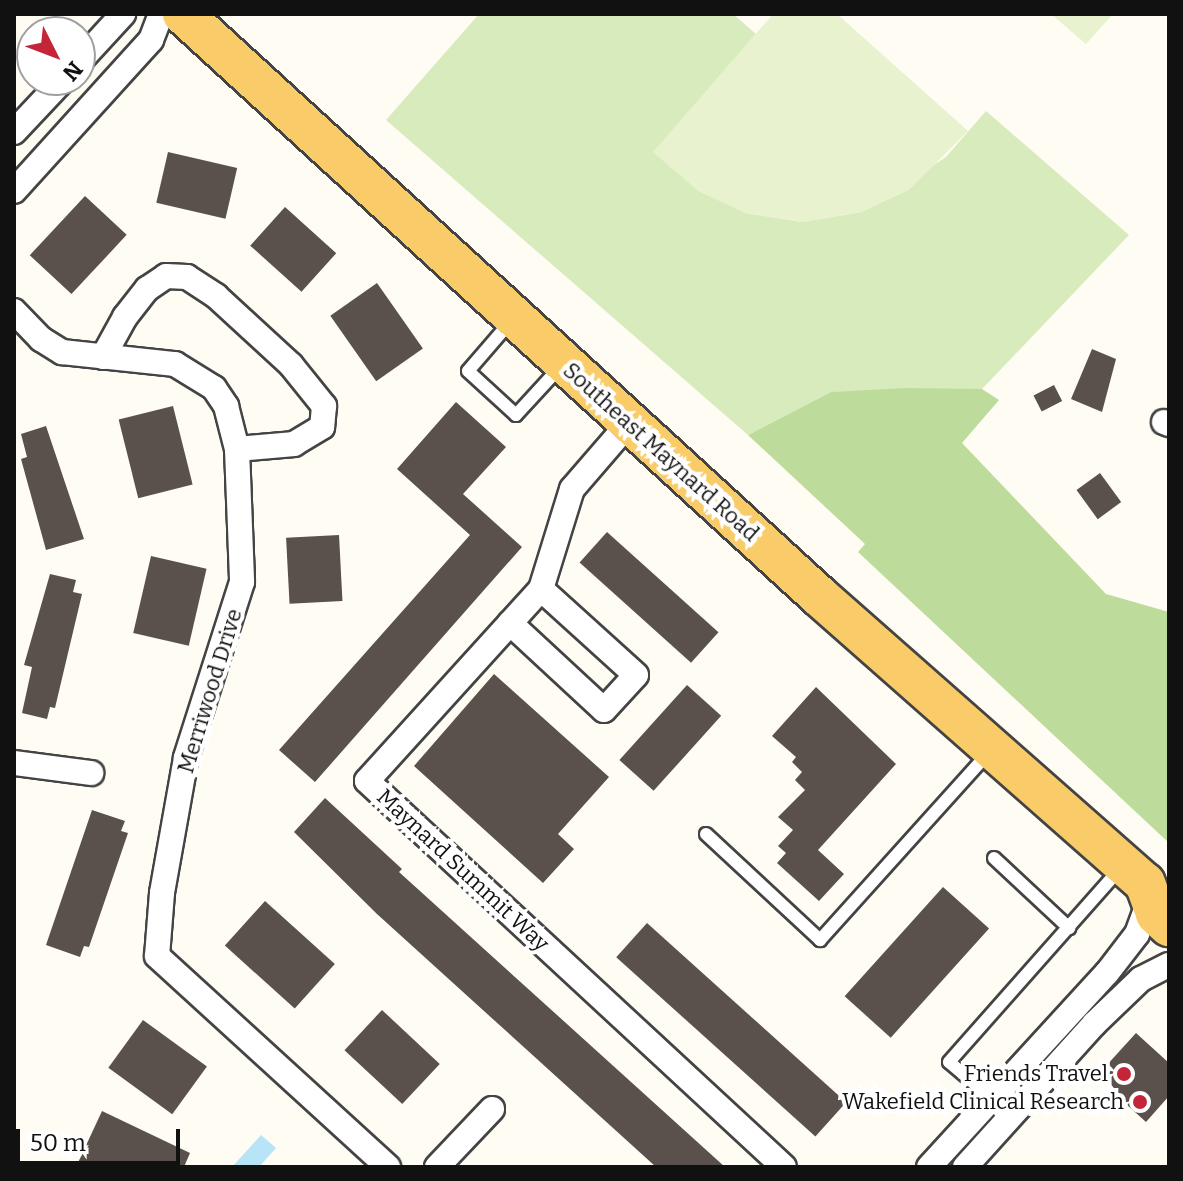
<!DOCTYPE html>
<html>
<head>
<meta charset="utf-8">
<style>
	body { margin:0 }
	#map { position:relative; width:1183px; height:1181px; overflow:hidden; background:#fffcf4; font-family:Bitter,serif }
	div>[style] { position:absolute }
	.green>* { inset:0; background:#d8ebbc }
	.forest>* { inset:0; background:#bddc9b }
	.pitch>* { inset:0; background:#e8f2ce }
	.water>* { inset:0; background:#b8e4f7 }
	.building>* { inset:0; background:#5a514d; transform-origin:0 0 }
	.roads { filter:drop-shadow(2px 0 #444) drop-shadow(-2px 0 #444) drop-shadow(0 2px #444) drop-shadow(0 -2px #444) }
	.service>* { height:12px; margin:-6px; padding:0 6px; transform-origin:6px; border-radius:6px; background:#fff }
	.minor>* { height:24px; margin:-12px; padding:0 12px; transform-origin:12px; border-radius:12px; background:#fff }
	.primary>* { height:40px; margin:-20px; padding:0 20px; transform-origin:20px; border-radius:20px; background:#facc69 }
	.dots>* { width:22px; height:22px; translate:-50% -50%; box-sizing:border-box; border:4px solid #fff; border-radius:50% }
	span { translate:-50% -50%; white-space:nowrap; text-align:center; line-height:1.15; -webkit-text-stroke:8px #fff; paint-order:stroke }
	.street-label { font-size:22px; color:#111 }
	.poi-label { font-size:22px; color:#111 }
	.right { translate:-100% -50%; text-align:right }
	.frame { position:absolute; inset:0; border:16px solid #111; pointer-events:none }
	.north { position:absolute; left:16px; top:16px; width:80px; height:80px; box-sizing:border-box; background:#fff; border:2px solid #a0a0a0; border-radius:50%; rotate:132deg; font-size:22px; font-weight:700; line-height:32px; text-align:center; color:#111 }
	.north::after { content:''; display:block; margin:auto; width:28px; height:36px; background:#c52538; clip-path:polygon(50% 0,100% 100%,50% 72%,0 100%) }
	.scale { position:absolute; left:16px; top:1129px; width:164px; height:36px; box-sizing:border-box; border:4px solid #111; border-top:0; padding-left:10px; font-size:24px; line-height:28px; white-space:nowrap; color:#111; -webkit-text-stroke:6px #fff; paint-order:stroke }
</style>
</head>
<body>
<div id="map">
	<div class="green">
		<div style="clip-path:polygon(479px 14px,733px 14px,756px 34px,654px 152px,746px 213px,802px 222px,862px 212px,946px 157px,986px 111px,1129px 235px,982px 389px,831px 392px,748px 435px,386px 120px)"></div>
	</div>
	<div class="forest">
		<div style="clip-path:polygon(906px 388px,982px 389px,999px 400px,962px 443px,1106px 594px,1169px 612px,1169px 843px,858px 552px,865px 544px,748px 435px,831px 392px)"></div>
	</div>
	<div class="pitch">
		<div style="clip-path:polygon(773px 14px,837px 14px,968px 131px,909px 190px,862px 212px,802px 222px,745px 213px,698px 191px,653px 152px)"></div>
		<div style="clip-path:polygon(1051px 14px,1113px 14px,1086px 44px)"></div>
	</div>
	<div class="water">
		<div style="clip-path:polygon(261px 1135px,276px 1148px,259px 1167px,232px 1167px)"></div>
	</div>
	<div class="building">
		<div style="left:168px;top:152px;width:71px;height:52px;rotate:13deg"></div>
		<div style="left:85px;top:196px;width:57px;height:81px;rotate:43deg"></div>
		<div style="left:285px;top:207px;width:69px;height:52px;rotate:42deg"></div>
		<div style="left:377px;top:283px;width:80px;height:57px;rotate:55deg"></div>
		<div style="clip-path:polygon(1092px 349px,1116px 359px,1102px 412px,1071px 399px)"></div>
		<div style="left:1054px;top:385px;width:18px;height:23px;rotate:63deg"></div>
		<div style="clip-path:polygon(456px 402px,506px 447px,463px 494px,522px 547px,315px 782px,279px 750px,470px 535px,397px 469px)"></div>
		<div style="left:173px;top:406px;width:81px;height:56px;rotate:76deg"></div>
		<div style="clip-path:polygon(46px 426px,84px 539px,46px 550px,21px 459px,27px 457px,21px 434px)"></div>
		<div style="left:1100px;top:473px;width:36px;height:29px;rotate:54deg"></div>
		<div style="left:607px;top:532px;width:150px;height:41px;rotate:42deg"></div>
		<div style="left:339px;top:535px;width:66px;height:53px;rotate:87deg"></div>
		<div style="left:151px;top:556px;width:57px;height:79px;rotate:13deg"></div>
		<div style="clip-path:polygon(50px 574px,76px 580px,73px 592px,82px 594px,55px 708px,50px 707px,47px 719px,22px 713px,32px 667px,24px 665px)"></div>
		<div style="clip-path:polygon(494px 674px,609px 777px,558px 834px,574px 849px,543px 883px,414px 766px)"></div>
		<div style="left:687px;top:685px;width:46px;height:101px;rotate:42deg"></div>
		<div style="clip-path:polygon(816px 687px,896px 764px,818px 850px,844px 874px,819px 901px,777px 863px,786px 853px,778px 846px,793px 830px,778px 817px,805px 790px,795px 780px,802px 772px,792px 762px,796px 757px,772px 736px)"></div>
		<div style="clip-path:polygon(325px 798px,402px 869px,399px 872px,725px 1167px,656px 1167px,377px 914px,294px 832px)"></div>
		<div style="clip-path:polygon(92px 810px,125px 821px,121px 831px,128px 833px,89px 947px,84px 946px,80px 957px,46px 945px)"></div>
		<div style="left:943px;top:887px;width:62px;height:147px;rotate:42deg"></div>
		<div style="left:265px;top:901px;width:94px;height:60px;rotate:42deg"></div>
		<div style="left:647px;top:923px;width:268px;height:46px;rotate:42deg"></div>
		<div style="left:382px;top:1010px;width:79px;height:55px;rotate:43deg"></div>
		<div style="left:143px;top:1020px;width:79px;height:59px;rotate:36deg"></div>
		<div style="clip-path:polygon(1136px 1033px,1169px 1063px,1169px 1096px,1146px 1122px,1096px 1077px)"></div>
		<div style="clip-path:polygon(102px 1111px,190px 1153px,184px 1167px,76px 1167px)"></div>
	</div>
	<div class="roads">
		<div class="service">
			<div style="left:512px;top:320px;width:67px;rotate:130.8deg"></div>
			<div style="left:468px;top:371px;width:65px;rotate:42.5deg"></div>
			<div style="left:516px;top:415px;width:67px;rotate:-47.4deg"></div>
			<div style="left:706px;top:834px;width:156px;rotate:42.9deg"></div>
			<div style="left:820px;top:940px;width:253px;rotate:-48deg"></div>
			<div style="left:994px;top:858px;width:103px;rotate:43deg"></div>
			<div style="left:995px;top:1101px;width:60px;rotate:-139.7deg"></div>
			<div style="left:949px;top:1062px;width:258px;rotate:-48.5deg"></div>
		</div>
		<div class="minor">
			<div style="left:80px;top:61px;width:64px;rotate:-47.5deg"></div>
			<div style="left:14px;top:132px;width:71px;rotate:-46.7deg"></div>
			<div style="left:14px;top:191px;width:204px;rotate:-47.8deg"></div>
			<div style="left:151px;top:40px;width:28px;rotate:-69deg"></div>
			<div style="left:14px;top:311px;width:39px;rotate:46deg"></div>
			<div style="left:41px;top:339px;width:25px;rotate:32deg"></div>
			<div style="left:62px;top:352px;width:114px;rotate:6.1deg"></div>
			<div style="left:175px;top:364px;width:46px;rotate:31.6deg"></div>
			<div style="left:214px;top:388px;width:22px;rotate:56deg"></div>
			<div style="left:226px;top:406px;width:44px;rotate:75.7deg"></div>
			<div style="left:237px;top:449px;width:133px;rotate:87.8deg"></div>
			<div style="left:242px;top:582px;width:185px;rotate:107.7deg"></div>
			<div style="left:186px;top:758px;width:137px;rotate:100.1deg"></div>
			<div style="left:162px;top:893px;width:63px;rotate:94.5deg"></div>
			<div style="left:157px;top:956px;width:313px;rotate:42.4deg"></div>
			<div style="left:103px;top:357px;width:46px;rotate:-61.2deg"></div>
			<div style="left:125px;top:317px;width:36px;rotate:-52deg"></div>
			<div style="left:147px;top:289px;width:23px;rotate:-34deg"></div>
			<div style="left:166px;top:276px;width:21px;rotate:3deg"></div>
			<div style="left:187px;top:277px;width:35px;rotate:33deg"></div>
			<div style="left:216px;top:296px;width:102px;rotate:42.6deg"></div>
			<div style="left:291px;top:365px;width:53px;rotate:51.2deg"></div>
			<div style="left:324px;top:406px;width:21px;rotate:95deg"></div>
			<div style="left:322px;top:427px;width:33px;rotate:149deg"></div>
			<div style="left:294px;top:444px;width:57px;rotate:175deg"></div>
			<div style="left:1164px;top:422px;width:5px;rotate:22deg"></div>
			<div style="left:629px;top:423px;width:87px;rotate:130.8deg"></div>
			<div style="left:572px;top:489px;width:105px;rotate:107.2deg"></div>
			<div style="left:541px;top:589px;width:259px;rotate:132.2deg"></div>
			<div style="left:367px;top:781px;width:568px;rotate:42.79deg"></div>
			<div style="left:510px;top:623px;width:128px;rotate:42.8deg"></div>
			<div style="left:604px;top:710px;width:47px;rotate:-47.6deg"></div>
			<div style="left:636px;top:675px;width:128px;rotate:-137.8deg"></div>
			<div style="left:14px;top:763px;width:78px;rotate:7.4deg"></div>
			<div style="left:437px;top:1167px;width:80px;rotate:-46.5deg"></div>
			<div style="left:929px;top:1167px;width:263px;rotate:-47.5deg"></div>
			<div style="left:1107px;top:973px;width:49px;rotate:-52.4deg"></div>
			<div style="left:1137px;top:934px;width:37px;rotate:-70deg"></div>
			<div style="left:965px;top:1167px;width:193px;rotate:-47.9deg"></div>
			<div style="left:1094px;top:1024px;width:65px;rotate:-43.8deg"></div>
			<div style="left:1141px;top:979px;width:31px;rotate:-27deg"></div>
		</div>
		<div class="primary">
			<div style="left:183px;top:14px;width:862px;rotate:42.46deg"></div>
			<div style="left:819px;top:596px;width:434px;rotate:41.4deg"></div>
			<div style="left:1145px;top:883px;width:33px;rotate:70deg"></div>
			<div style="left:1156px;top:914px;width:18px;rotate:43deg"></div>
		</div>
	</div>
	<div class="dots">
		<div style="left:1124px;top:1074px;background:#c52538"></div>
		<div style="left:1140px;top:1102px;background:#c52538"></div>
	</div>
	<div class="street-label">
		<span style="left:661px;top:452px;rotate:42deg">Southeast Maynard Road</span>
		<span style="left:210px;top:691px;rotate:-73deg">Merriwood Drive</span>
		<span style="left:463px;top:870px;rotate:43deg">Maynard Summit Way</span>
	</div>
	<div class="poi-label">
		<span class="right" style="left:1108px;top:1074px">Friends Travel</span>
		<span class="right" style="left:1124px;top:1102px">Wakefield Clinical Research</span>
	</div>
	<div class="frame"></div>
	<div class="north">N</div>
	<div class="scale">50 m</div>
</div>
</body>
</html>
